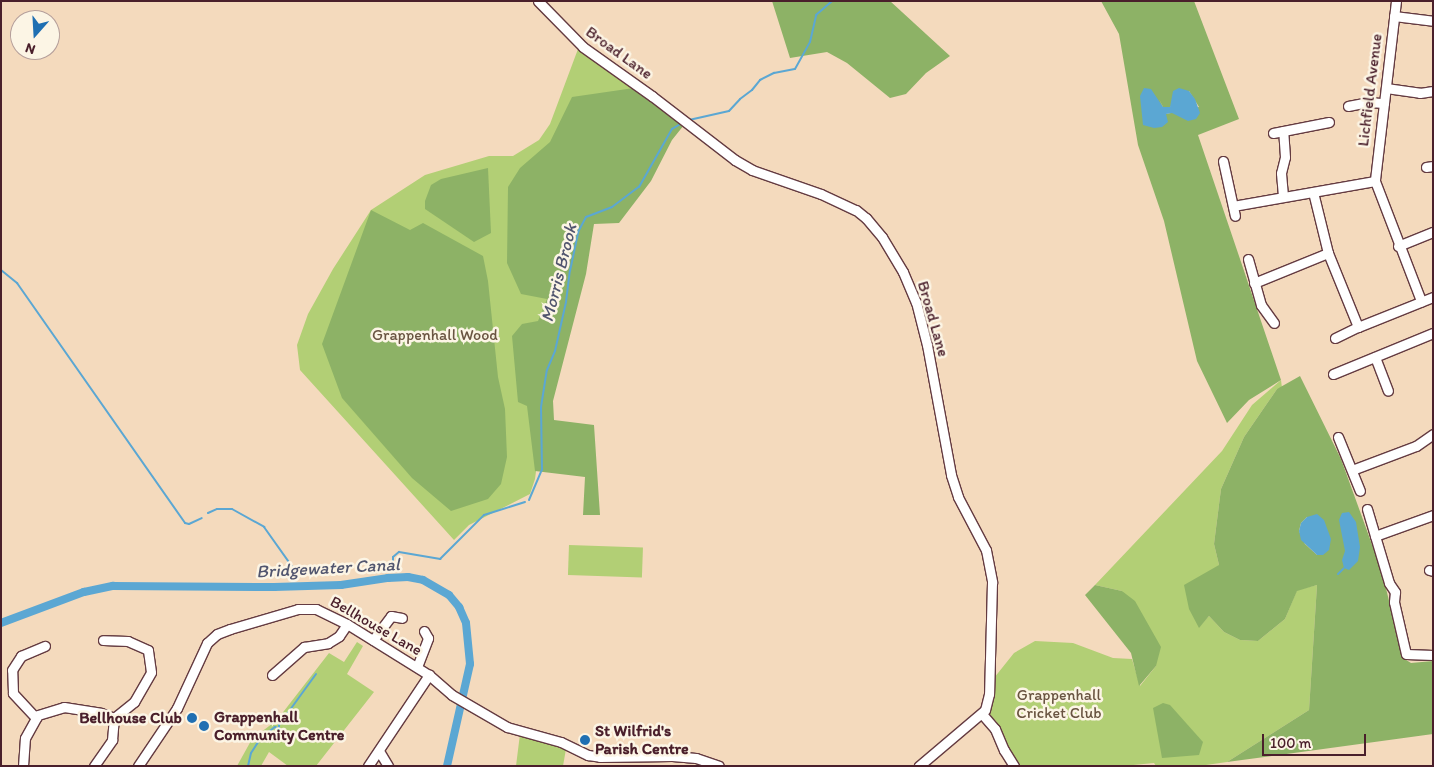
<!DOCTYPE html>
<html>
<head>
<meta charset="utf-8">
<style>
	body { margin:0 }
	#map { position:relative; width:1434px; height:767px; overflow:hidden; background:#f4dabd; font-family:Itim,sans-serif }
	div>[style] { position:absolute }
	.green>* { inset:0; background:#b2cf75; transform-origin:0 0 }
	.forest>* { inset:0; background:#8db266 }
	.water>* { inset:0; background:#5ba7d3 }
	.stream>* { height:2px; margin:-1px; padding:0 1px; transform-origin:1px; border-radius:1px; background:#5ba7d3 }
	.canal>* { height:8px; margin:-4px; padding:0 4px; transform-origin:4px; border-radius:4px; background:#5ba7d3 }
	.roads { filter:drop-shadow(1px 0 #643b41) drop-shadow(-1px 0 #643b41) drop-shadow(0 1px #643b41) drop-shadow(0 -1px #643b41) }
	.minor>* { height:9px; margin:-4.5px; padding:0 4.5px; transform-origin:4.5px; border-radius:4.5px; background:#fff }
	.dots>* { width:14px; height:14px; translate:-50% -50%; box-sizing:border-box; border:2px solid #fcf5e5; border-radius:50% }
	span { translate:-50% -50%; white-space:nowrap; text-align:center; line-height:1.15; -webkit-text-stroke:5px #fcf5e5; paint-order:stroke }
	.street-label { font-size:16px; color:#4a1f2b }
	.park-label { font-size:16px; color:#695441 }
	.poi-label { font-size:16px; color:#4a1f2b; font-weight:700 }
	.left { translate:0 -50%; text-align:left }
	.right { translate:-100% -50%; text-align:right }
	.water-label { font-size:18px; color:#51556e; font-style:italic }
	.frame { position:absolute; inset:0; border:2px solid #4a1f2b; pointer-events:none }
	.north { position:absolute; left:10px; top:10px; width:50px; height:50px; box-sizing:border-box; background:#fcf5e5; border:1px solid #b59f9b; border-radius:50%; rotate:199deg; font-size:14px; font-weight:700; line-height:20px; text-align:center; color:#4a1f2b }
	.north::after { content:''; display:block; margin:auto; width:18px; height:22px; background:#1f6fb2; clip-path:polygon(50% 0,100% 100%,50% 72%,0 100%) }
	.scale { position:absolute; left:1262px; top:734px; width:104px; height:22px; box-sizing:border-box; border:2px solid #4a1f2b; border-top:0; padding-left:6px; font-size:15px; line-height:18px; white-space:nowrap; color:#4a1f2b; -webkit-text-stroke:4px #fcf5e5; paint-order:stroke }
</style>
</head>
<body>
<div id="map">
	<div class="green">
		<div style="clip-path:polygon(578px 49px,634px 88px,591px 222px,546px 397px,535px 479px,530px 494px,469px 525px,454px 540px,300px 370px,297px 345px,308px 314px,333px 269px,371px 210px,425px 175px,489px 156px,513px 156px,539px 140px,550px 124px)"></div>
		<div style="clip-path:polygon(1281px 380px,1282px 388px,1277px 389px,1244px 437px,1221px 489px,1214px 544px,1219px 565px,1199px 627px,1209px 616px,1224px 632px,1240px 640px,1258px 641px,1285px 619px,1297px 590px,1317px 585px,1309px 710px,1227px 762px,1199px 766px,1156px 766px,1154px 763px,1123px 766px,1017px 766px,996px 721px,988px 714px,992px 700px,994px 678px,1014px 653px,1035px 641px,1073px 643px,1113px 658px,1132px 659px,1140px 686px,1156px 666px,1122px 591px,1095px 585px,1222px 451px,1252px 405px)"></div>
		<div style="left:569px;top:545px;width:74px;height:30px;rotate:2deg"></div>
		<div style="clip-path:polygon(357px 642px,363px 646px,347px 674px,374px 692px,316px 766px,288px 766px,269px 752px,261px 766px,237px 766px,252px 739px,277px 720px,329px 653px,344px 662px)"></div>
		<div style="clip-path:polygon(520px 734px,566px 749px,563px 766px,516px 766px)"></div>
	</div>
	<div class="forest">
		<div style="clip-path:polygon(772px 1px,890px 1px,950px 56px,926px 73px,906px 94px,890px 98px,847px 63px,827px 52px,790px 58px)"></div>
		<div style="clip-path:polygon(evenodd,1101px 1px,1194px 1px,1239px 119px,1198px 135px,1281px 380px,1249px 400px,1227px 423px,1197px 361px,1164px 221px,1138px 145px,1119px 34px,1101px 1px,1189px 91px,1199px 107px,1166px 114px,1159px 99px,1163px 107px,1170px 107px,1189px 91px)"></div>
		<div style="clip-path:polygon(634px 88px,684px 125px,672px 140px,651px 181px,619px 223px,594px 224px,586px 274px,553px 401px,554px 420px,594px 425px,600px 515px,583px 515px,585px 477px,535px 471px,527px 406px,518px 402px,512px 336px,522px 324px,538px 321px,547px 299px,521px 294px,507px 263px,508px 187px,520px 168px,550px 142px,572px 97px)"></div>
		<div style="clip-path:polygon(488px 168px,491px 233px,474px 242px,425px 209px,425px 201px,431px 185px,441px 179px)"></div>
		<div style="clip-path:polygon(371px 210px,410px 230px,423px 223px,483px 256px,488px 281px,498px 377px,505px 409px,507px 457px,501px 484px,488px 499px,451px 511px,412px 478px,342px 398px,322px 344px)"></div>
		<div style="clip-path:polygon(evenodd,1300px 376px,1341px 459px,1382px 572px,1403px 658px,1411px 663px,1433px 661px,1433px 734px,1227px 762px,1309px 710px,1317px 585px,1297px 591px,1285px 619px,1258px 641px,1240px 640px,1224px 632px,1209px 616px,1199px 628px,1189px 609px,1184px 585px,1219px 565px,1214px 544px,1221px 489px,1244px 437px,1277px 389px,1300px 376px,1307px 517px,1317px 555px,1305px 544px,1299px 531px,1301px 523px,1307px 517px)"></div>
		<div style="clip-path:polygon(1095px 585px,1122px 591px,1135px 601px,1161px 647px,1156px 666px,1139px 686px,1131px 653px,1085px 595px)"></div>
		<div style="clip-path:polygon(1163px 703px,1170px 705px,1203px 742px,1199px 755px,1162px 758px,1153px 708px)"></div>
	</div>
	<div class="water">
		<div style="clip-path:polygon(1144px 88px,1151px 89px,1163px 107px,1170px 107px,1173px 91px,1179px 88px,1189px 91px,1195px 99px,1200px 113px,1196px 119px,1188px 121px,1172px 113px,1166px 114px,1168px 122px,1162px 127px,1154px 128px,1143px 125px,1140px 96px)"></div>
		<div style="clip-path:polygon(1349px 512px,1356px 522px,1360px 547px,1358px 561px,1349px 570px,1344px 568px,1342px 560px,1345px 551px,1339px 520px,1342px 513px)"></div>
		<div style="clip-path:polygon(1317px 514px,1324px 520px,1331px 539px,1329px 550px,1323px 555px,1317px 555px,1301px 540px,1299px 531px,1301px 523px,1307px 517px)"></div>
	</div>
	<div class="stream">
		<div style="left:689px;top:120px;width:41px;rotate:-12.7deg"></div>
		<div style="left:729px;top:111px;width:16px;rotate:-47deg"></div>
		<div style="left:740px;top:99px;width:15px;rotate:-37deg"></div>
		<div style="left:752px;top:90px;width:13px;rotate:-51deg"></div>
		<div style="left:760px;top:80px;width:16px;rotate:-27deg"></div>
		<div style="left:774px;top:73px;width:21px;rotate:-11deg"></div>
		<div style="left:795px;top:69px;width:31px;rotate:-61deg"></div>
		<div style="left:810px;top:42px;width:28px;rotate:-77deg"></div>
		<div style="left:816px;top:15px;width:21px;rotate:-41deg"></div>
		<div style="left:1px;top:270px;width:21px;rotate:39deg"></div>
		<div style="left:17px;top:283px;width:293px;rotate:55deg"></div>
		<div style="left:185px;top:523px;width:4px;rotate:14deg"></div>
		<div style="left:189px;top:524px;width:14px;rotate:-25deg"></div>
		<div style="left:529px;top:500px;width:33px;rotate:-67deg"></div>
		<div style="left:542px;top:470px;width:63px;rotate:-90.9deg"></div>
		<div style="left:541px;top:407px;width:37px;rotate:-81deg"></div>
		<div style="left:547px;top:370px;width:21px;rotate:-67deg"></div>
		<div style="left:555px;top:351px;width:50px;rotate:-77.3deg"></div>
		<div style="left:566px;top:302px;width:31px;rotate:-83deg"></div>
		<div style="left:570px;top:271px;width:40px;rotate:-78deg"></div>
		<div style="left:578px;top:232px;width:17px;rotate:-62deg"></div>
		<div style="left:586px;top:217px;width:28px;rotate:-21deg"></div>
		<div style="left:612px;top:207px;width:34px;rotate:-37deg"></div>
		<div style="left:639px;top:187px;width:67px;rotate:-60.4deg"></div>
		<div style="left:672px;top:129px;width:12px;rotate:-31deg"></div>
		<div style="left:208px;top:513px;width:10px;rotate:-24deg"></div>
		<div style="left:217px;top:509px;width:15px"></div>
		<div style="left:232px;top:509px;width:37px;rotate:29deg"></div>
		<div style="left:264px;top:527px;width:55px;rotate:54.6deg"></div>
		<div style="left:393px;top:563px;width:6px;rotate:-90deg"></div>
		<div style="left:393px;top:557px;width:8px;rotate:-40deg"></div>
		<div style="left:399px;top:552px;width:42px;rotate:9.7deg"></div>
		<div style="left:440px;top:559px;width:62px;rotate:-45deg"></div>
		<div style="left:484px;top:515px;width:43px;rotate:-17.6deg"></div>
		<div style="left:1338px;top:574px;width:8px;rotate:-45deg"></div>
		<div style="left:248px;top:766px;width:13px;rotate:-77deg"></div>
		<div style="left:251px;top:753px;width:17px;rotate:-57deg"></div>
		<div style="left:260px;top:739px;width:19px;rotate:-39deg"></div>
		<div style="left:275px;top:727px;width:4px;rotate:27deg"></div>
		<div style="left:279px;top:729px;width:4px;rotate:-90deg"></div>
		<div style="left:279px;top:725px;width:63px;rotate:-54deg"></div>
	</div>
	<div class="canal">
		<div style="left:1px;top:623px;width:89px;rotate:-20.5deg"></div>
		<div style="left:84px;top:592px;width:30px;rotate:-12deg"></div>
		<div style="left:113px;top:586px;width:161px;rotate:0.4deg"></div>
		<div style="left:274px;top:587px;width:67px;rotate:-1.7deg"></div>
		<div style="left:341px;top:585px;width:48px;rotate:-8.5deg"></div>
		<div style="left:388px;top:578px;width:20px;rotate:-3deg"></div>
		<div style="left:408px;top:577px;width:15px;rotate:11deg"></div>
		<div style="left:423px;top:580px;width:30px;rotate:30deg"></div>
		<div style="left:449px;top:595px;width:16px;rotate:50deg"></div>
		<div style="left:459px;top:607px;width:17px;rotate:66deg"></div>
		<div style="left:466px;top:623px;width:41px;rotate:84.4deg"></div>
		<div style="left:470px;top:664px;width:105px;rotate:102.7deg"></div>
	</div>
	<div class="roads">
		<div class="minor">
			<div style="left:538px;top:1px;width:64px;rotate:45.6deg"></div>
			<div style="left:583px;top:47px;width:85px;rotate:35.4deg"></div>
			<div style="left:652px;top:96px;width:105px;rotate:37.6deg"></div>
			<div style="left:735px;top:160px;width:20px;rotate:30deg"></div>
			<div style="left:752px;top:170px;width:73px;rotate:19.2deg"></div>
			<div style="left:821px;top:194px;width:38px;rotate:25deg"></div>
			<div style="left:856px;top:210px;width:13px;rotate:39deg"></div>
			<div style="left:866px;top:218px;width:25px;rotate:50deg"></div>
			<div style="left:882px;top:237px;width:41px;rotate:59deg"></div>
			<div style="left:903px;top:272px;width:33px;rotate:67deg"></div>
			<div style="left:916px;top:302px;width:44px;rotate:75.7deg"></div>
			<div style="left:927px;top:345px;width:132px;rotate:79.5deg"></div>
			<div style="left:951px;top:475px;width:23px;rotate:72deg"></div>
			<div style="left:958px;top:497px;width:60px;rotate:62.2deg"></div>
			<div style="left:986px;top:550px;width:33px;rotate:79deg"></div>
			<div style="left:992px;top:582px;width:112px;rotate:91.5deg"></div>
			<div style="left:989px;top:694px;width:16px;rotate:104deg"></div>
			<div style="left:985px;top:710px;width:87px;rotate:139.7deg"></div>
			<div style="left:1396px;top:1px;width:181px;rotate:96.7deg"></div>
			<div style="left:1375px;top:181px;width:129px;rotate:69deg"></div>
			<div style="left:1394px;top:16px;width:39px;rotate:7deg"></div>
			<div style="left:1386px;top:88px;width:34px;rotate:8deg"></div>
			<div style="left:1420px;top:93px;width:13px;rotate:-9deg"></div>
			<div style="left:1348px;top:106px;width:20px;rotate:-11deg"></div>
			<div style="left:1368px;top:102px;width:16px;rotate:4deg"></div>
			<div style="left:1273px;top:133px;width:57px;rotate:-11.1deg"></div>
			<div style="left:1223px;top:161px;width:56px;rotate:77.7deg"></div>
			<div style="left:1426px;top:167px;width:7px;rotate:-8deg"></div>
			<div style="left:1313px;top:192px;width:63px;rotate:76.2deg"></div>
			<div style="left:1328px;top:253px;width:80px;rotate:67.9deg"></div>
			<div style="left:1358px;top:327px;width:81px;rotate:-21.8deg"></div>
			<div style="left:1283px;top:196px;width:23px;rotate:-95deg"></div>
			<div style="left:1281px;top:173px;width:16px;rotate:-76deg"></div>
			<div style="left:1285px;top:157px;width:26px;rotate:-94deg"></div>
			<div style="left:1233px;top:206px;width:144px;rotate:-10deg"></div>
			<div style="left:1398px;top:246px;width:38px;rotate:-22deg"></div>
			<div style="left:1248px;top:259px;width:48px;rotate:74.2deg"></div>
			<div style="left:1261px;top:305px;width:22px;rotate:54deg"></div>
			<div style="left:1254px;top:283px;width:80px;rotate:-22.1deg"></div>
			<div style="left:1335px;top:338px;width:25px;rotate:-26deg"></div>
			<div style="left:1375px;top:357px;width:36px;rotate:69deg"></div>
			<div style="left:1333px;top:374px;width:108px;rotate:-22.3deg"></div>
			<div style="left:1338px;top:437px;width:58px;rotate:67.8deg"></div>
			<div style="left:1352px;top:470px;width:68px;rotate:-20.6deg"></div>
			<div style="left:1416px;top:446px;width:21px;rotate:-35deg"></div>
			<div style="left:1367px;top:509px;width:77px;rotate:73.4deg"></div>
			<div style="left:1389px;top:583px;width:11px;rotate:56deg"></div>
			<div style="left:1395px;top:592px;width:10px;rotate:96deg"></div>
			<div style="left:1394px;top:602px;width:53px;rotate:77deg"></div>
			<div style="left:1406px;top:654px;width:27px;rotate:2deg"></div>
			<div style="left:1375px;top:536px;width:62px;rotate:-19.9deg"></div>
			<div style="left:1429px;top:570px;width:4px;rotate:14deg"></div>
			<div style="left:373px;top:640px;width:30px;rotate:-53deg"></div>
			<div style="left:391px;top:616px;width:11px;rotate:10deg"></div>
			<div style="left:417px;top:667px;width:31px;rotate:-69deg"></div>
			<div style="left:428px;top:638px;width:8px;rotate:-120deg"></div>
			<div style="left:272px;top:675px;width:43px;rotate:-41.2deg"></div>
			<div style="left:304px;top:647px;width:24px;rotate:-9deg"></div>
			<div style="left:328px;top:643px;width:13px;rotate:-32deg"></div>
			<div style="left:339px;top:636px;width:14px;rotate:-56deg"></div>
			<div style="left:982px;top:714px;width:20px;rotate:49deg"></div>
			<div style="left:995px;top:729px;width:23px;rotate:67deg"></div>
			<div style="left:1004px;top:750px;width:19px;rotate:58deg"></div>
			<div style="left:36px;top:718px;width:34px;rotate:-133deg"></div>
			<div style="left:13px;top:693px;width:23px;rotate:-92deg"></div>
			<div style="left:12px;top:670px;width:17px;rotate:-57deg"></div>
			<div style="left:21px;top:656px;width:26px;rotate:-23deg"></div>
			<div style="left:379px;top:751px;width:17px;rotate:59deg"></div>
			<div style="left:23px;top:766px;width:28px;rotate:-86deg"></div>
			<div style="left:25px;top:738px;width:26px;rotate:-61deg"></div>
			<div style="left:38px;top:715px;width:27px;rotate:-17deg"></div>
			<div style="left:64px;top:707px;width:37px;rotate:9deg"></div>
			<div style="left:101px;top:713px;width:14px;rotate:21deg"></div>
			<div style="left:114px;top:718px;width:26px;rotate:-39deg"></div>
			<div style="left:134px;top:702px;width:34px;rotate:-60deg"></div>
			<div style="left:151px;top:672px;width:22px;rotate:-98deg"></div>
			<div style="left:148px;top:650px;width:22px;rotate:-156deg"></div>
			<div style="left:128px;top:641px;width:25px;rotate:-178deg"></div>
			<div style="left:94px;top:766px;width:32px;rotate:-55deg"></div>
			<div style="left:112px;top:740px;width:22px;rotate:-85deg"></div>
			<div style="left:138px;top:766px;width:70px;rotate:-56.1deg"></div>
			<div style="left:177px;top:708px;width:72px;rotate:-65.2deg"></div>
			<div style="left:207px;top:643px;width:13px;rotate:-42deg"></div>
			<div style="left:217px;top:634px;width:14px;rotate:-21deg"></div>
			<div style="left:230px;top:629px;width:71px;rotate:-16.4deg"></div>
			<div style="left:298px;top:609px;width:18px"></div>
			<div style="left:316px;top:609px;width:34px;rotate:26deg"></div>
			<div style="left:347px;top:624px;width:97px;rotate:31.9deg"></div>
			<div style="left:429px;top:675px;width:30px;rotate:41deg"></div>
			<div style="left:452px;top:695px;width:64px;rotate:30.2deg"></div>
			<div style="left:507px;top:727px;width:56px;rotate:15.5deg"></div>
			<div style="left:561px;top:742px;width:30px;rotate:26deg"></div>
			<div style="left:588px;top:755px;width:12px;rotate:9deg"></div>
			<div style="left:600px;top:757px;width:72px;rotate:-0.8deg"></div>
			<div style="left:672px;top:756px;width:24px;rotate:5deg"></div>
			<div style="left:696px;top:758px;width:24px;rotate:19deg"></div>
			<div style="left:368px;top:766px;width:110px;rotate:-56.2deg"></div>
		</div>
	</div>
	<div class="dots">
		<div style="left:192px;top:718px;background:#1f6fb2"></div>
		<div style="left:204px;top:726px;background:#1f6fb2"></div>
		<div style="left:585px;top:740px;background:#1f6fb2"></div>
	</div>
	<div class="street-label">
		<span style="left:619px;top:53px;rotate:36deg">Broad Lane</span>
		<span style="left:1370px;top:90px;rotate:-83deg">Lichfield Avenue</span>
		<span style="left:933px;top:319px;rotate:74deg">Broad Lane</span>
		<span style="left:376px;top:626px;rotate:30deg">Bellhouse Lane</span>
	</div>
	<div class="park-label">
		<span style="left:435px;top:335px">Grappenhall Wood</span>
		<span style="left:1059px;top:704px">Grappenhall<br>Cricket Club</span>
	</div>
	<div class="poi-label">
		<span class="left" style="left:214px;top:726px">Grappenhall<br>Community Centre</span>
		<span class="right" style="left:182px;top:718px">Bellhouse Club</span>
		<span class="left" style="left:595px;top:740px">St Wilfrid's<br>Parish Centre</span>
	</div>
	<div class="water-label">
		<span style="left:559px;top:273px;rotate:-76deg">Morris Brook</span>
		<span style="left:328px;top:568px;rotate:-3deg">Bridgewater Canal</span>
	</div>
	<div class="frame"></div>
	<div class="north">N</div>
	<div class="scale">100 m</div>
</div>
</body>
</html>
